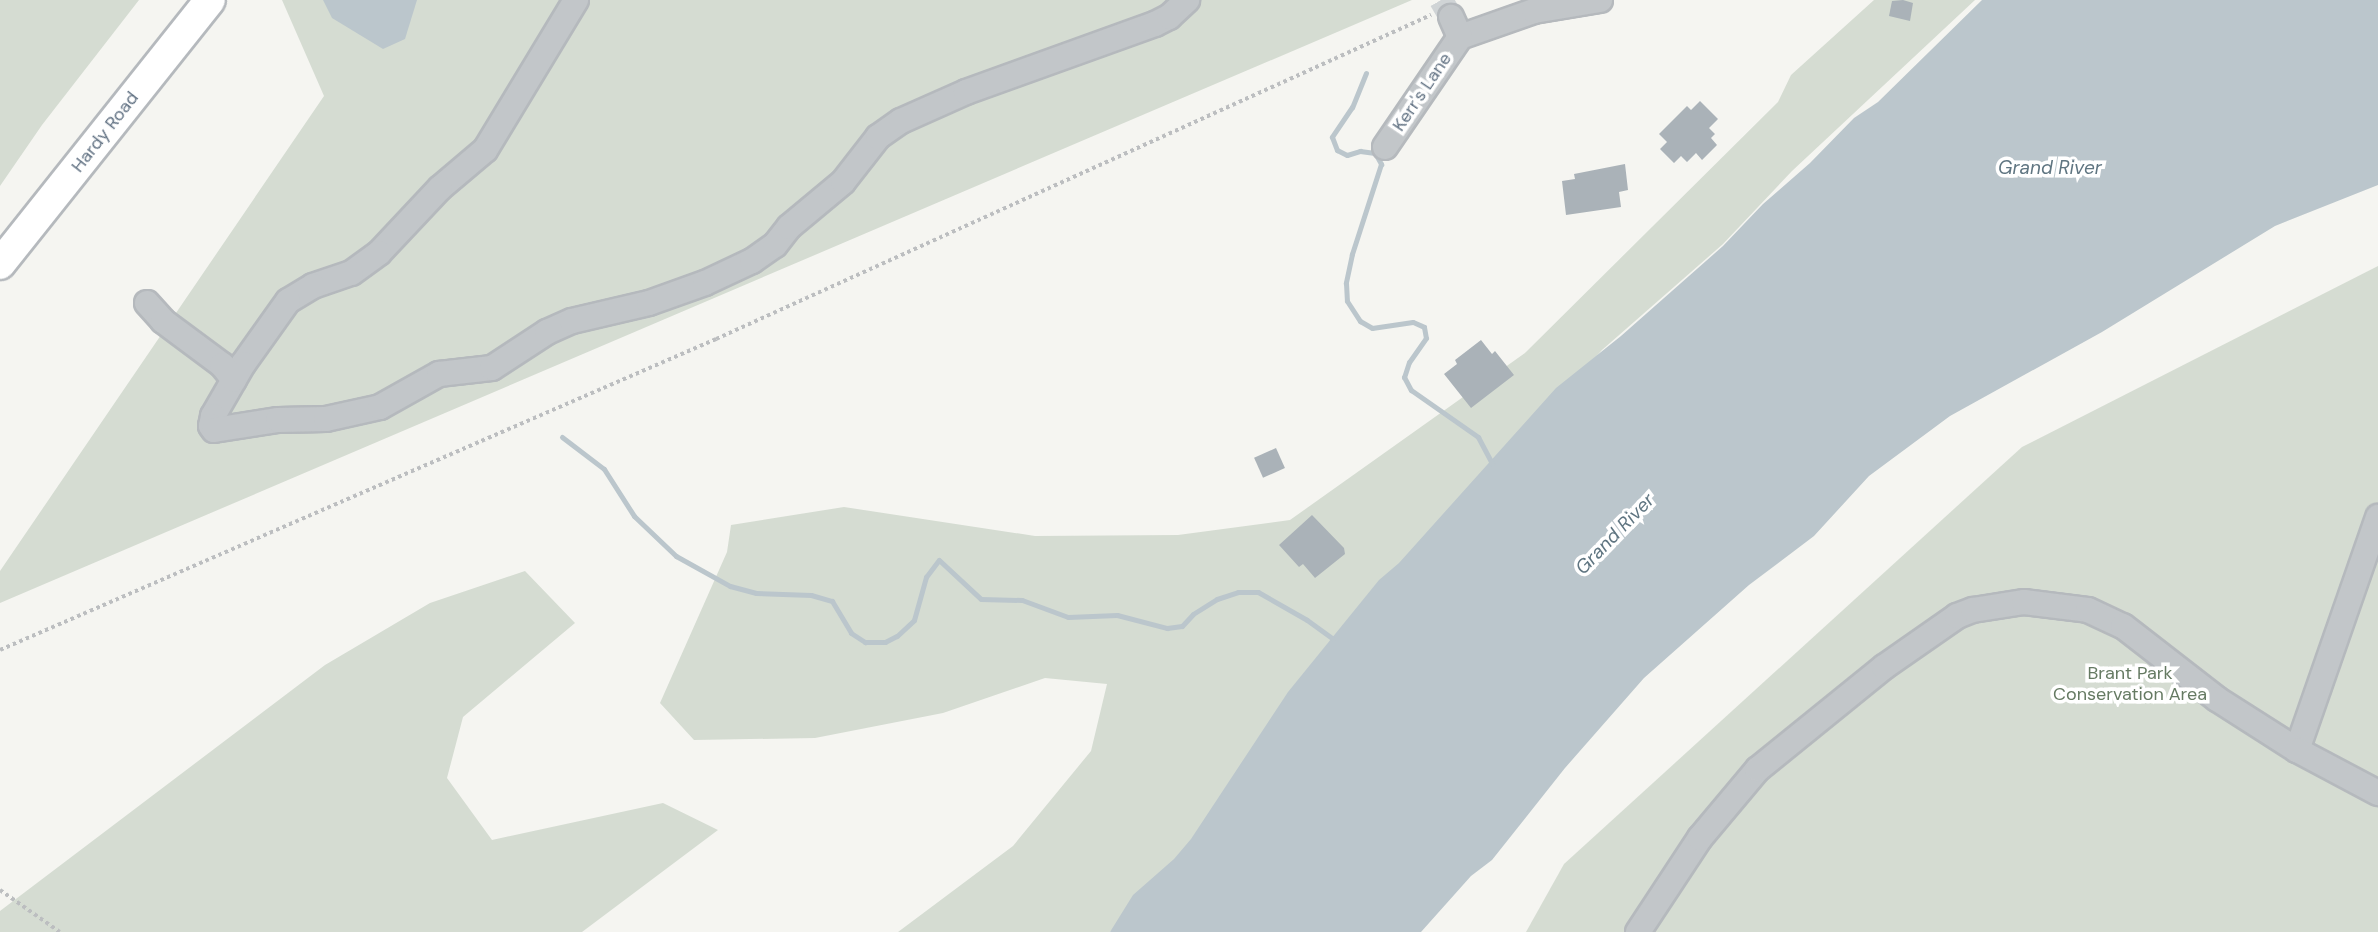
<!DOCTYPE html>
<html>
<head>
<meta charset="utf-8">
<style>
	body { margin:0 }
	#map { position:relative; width:2378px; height:932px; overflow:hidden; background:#f5f5f1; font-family:"DM Sans",sans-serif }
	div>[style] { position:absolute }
	.green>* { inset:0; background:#d5dcd2 }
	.water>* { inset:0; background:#bbc6cc }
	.stream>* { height:5px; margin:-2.5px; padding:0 2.5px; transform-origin:2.5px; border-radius:2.5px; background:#bbc6cc }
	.building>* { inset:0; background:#aab2b8; transform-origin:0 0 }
	.minor-tunnel>* { height:24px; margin-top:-12px; transform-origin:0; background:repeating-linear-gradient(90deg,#d0d4d6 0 24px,transparent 0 36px) }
	.path>* { height:3.5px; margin-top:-1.75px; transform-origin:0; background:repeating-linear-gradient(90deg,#bcbec0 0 3.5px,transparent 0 7px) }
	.roads { filter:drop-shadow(2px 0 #b5b9bd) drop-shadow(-2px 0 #b5b9bd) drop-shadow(0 2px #b5b9bd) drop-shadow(0 -2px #b5b9bd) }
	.minor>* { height:24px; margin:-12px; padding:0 12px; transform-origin:12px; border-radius:12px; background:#c2c6c9 }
	.major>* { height:30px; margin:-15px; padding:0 15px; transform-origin:15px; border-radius:15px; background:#fff }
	span { translate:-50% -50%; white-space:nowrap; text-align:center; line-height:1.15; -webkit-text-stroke:7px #fff; paint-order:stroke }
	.street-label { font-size:18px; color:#637384 }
	.park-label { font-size:18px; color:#657a62 }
	.water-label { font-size:19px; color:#5f7581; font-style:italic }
</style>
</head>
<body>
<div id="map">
	<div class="green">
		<div style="clip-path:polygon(0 0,139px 0,42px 125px,0 186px)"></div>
		<div style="clip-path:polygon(282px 0,1412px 0,0 603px,0 571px,324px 96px)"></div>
		<div style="clip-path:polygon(1874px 0,1975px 0,1792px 171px,1723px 244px,1602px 350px,1333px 644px,1206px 826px,1110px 932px,898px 932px,1013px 846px,1091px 751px,1107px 684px,1045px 678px,943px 713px,815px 738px,694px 740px,660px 703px,727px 552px,731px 525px,844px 507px,1035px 536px,1178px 535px,1290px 520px,1525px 353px,1778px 102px,1791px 75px)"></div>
		<div style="clip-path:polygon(2378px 266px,2378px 932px,1526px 932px,1564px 864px,2022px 447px)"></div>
		<div style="clip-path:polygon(525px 571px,575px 623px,463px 717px,447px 778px,492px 840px,663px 803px,718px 830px,582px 932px,0 932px,0 911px,325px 665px,430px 603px)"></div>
	</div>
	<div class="water">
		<div style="clip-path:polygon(323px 0,417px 0,405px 39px,383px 49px,332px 18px)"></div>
		<div style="clip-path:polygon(1982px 0,2378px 0,2378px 185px,2275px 226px,2102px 332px,1950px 416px,1869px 476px,1814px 536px,1749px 585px,1644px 678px,1565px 768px,1492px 860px,1471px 876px,1421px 932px,1110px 932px,1133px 895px,1174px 859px,1191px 839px,1288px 692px,1379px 580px,1399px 563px,1556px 388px,1621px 336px,1723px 246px,1763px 204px,1810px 163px,1854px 118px,1878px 102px)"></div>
	</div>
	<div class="stream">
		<div style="left:1366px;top:73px;width:37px;rotate:112deg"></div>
		<div style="left:1352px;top:107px;width:36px;rotate:124deg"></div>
		<div style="left:1332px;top:137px;width:14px;rotate:69deg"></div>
		<div style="left:1337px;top:150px;width:11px;rotate:27deg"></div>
		<div style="left:1347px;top:155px;width:14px;rotate:-17deg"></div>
		<div style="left:1360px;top:151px;width:15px;rotate:8deg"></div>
		<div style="left:1375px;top:153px;width:13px;rotate:61deg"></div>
		<div style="left:1381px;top:164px;width:95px;rotate:107.9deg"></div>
		<div style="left:1352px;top:254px;width:30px;rotate:102deg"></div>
		<div style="left:1346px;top:283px;width:18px;rotate:87deg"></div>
		<div style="left:1347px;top:301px;width:24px;rotate:57deg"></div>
		<div style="left:1360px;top:321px;width:14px;rotate:30deg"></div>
		<div style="left:1372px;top:328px;width:41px;rotate:-8.3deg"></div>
		<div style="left:1413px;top:322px;width:12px;rotate:24deg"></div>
		<div style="left:1424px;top:327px;width:11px;rotate:80deg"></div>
		<div style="left:1426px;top:338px;width:29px;rotate:125deg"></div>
		<div style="left:1409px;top:362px;width:16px;rotate:108deg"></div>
		<div style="left:1404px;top:377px;width:15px;rotate:62deg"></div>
		<div style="left:1411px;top:390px;width:82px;rotate:35deg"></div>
		<div style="left:1478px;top:437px;width:30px;rotate:62deg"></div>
		<div style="left:562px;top:437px;width:53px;rotate:37.3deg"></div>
		<div style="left:604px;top:469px;width:56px;rotate:57.4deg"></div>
		<div style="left:634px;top:516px;width:58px;rotate:43.6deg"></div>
		<div style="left:676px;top:556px;width:62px;rotate:29.1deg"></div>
		<div style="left:730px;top:586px;width:27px;rotate:15deg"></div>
		<div style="left:756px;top:593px;width:55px;rotate:2.1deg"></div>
		<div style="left:811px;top:595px;width:22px;rotate:16deg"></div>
		<div style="left:832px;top:601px;width:37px;rotate:59deg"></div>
		<div style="left:851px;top:633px;width:17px;rotate:33deg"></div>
		<div style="left:865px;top:642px;width:20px"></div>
		<div style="left:885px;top:642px;width:13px;rotate:-27deg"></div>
		<div style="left:897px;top:636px;width:23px;rotate:-43deg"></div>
		<div style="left:914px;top:620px;width:45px;rotate:-74.4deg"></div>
		<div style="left:926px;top:577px;width:21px;rotate:-53deg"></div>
		<div style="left:939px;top:560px;width:57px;rotate:42.9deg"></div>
		<div style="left:981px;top:599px;width:41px;rotate:1.4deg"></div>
		<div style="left:1022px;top:600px;width:49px;rotate:20.3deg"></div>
		<div style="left:1068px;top:617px;width:49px;rotate:-2.3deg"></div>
		<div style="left:1117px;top:615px;width:52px;rotate:14.6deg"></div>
		<div style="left:1167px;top:628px;width:15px;rotate:-8deg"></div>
		<div style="left:1182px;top:626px;width:16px;rotate:-47deg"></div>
		<div style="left:1193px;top:614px;width:28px;rotate:-32deg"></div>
		<div style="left:1217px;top:599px;width:22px;rotate:-18deg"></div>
		<div style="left:1238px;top:592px;width:20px"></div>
		<div style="left:1258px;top:592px;width:56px;rotate:29.7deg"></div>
		<div style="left:1307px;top:620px;width:32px;rotate:36deg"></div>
	</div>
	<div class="building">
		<div style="clip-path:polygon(1903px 0,1913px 3px,1910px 21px,1889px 16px,1892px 1px)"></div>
		<div style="clip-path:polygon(1700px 101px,1718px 119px,1709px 128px,1715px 134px,1711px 138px,1717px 145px,1702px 160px,1696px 153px,1687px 162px,1681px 156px,1674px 163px,1660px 149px,1667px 142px,1659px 134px,1687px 106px,1691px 110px)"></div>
		<div style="clip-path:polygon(1625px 164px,1628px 190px,1619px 192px,1621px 207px,1566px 215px,1562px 181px,1575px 179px,1574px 174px)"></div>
		<div style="clip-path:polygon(1481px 340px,1492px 354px,1495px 351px,1514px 375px,1471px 408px,1444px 374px,1457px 364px,1455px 360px)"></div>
		<div style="left:1276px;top:448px;width:22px;height:24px;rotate:66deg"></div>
		<div style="clip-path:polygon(1312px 515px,1344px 548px,1345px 554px,1315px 578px,1303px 564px,1299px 567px,1279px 545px)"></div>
	</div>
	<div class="minor-tunnel">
		<div style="left:1441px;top:0;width:20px;rotate:60deg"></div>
	</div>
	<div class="path">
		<div style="left:0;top:650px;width:781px;rotate:-23.48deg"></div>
		<div style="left:716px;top:339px;width:785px;rotate:-24.38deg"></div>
		<div style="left:0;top:890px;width:73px;rotate:35deg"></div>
	</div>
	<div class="roads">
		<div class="minor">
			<div style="left:576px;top:0;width:175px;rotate:121.2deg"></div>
			<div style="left:485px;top:150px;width:59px;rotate:139.8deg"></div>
			<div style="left:440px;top:188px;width:89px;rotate:133.2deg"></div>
			<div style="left:379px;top:253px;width:34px;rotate:144deg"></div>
			<div style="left:351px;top:273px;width:40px;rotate:161.1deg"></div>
			<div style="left:313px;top:286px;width:29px;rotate:149deg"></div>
			<div style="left:288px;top:301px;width:77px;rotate:125.5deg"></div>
			<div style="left:243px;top:364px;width:60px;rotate:120deg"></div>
			<div style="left:213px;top:416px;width:10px;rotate:101deg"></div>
			<div style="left:211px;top:426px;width:5px;rotate:53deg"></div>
			<div style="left:214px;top:430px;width:65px;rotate:-8.9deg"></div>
			<div style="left:278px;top:420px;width:48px;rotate:-1.2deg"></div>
			<div style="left:326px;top:419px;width:55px;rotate:-12.5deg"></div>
			<div style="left:380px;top:407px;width:68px;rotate:-29.2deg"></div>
			<div style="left:439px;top:374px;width:53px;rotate:-6.5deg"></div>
			<div style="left:492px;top:368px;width:66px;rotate:-33.2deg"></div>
			<div style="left:547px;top:332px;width:27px;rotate:-24deg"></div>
			<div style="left:572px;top:321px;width:79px;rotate:-13.2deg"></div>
			<div style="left:649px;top:303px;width:59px;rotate:-19.7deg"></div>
			<div style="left:705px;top:283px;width:52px;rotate:-25.1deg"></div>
			<div style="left:752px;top:261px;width:28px;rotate:-35deg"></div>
			<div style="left:775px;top:245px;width:23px;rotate:-52deg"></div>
			<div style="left:789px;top:227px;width:70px;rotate:-39.8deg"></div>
			<div style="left:843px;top:182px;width:57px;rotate:-52.1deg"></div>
			<div style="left:878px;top:137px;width:28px;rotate:-35deg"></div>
			<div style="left:901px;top:121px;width:71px;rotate:-24deg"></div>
			<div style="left:966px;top:92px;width:201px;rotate:-19.8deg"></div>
			<div style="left:1155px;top:24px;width:16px;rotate:-27deg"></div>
			<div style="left:1169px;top:17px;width:25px;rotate:-43deg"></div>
			<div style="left:1460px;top:37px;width:78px;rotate:-19.4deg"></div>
			<div style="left:1534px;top:11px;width:67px;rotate:-9.5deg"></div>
			<div style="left:1385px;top:147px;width:133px;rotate:-55.7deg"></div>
			<div style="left:1460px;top:37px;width:22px;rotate:-114deg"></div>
			<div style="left:147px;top:303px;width:24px;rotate:48deg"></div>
			<div style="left:163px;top:321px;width:74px;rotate:36.7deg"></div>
			<div style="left:222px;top:365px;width:19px;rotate:51deg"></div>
			<div style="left:2297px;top:750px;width:247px;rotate:-70.8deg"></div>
			<div style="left:1638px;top:932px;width:113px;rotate:-56.6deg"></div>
			<div style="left:1700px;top:838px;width:90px;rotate:-50deg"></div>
			<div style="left:1758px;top:769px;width:162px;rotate:-39deg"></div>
			<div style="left:1884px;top:667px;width:89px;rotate:-34.9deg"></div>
			<div style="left:1957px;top:616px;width:17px;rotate:-21deg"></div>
			<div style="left:1973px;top:610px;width:52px;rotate:-8.9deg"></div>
			<div style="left:2024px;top:602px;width:64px;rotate:7.1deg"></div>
			<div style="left:2088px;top:610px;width:38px;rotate:25deg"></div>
			<div style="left:2123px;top:626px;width:119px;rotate:37.8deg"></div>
			<div style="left:2217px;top:699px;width:95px;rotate:32.5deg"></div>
			<div style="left:2297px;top:750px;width:92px;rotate:28deg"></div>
		</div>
		<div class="major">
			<div style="left:0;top:264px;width:337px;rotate:-51.5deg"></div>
		</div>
	</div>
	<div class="street-label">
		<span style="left:1422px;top:92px;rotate:-56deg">Kerr's Lane</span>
		<span style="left:105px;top:132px;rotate:-52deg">Hardy Road</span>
	</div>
	<div class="park-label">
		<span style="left:2130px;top:684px">Brant Park<br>Conservation Area</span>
	</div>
	<div class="water-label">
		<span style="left:2050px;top:168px">Grand River</span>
		<span style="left:1615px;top:534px;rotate:-46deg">Grand River</span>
	</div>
</div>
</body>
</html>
